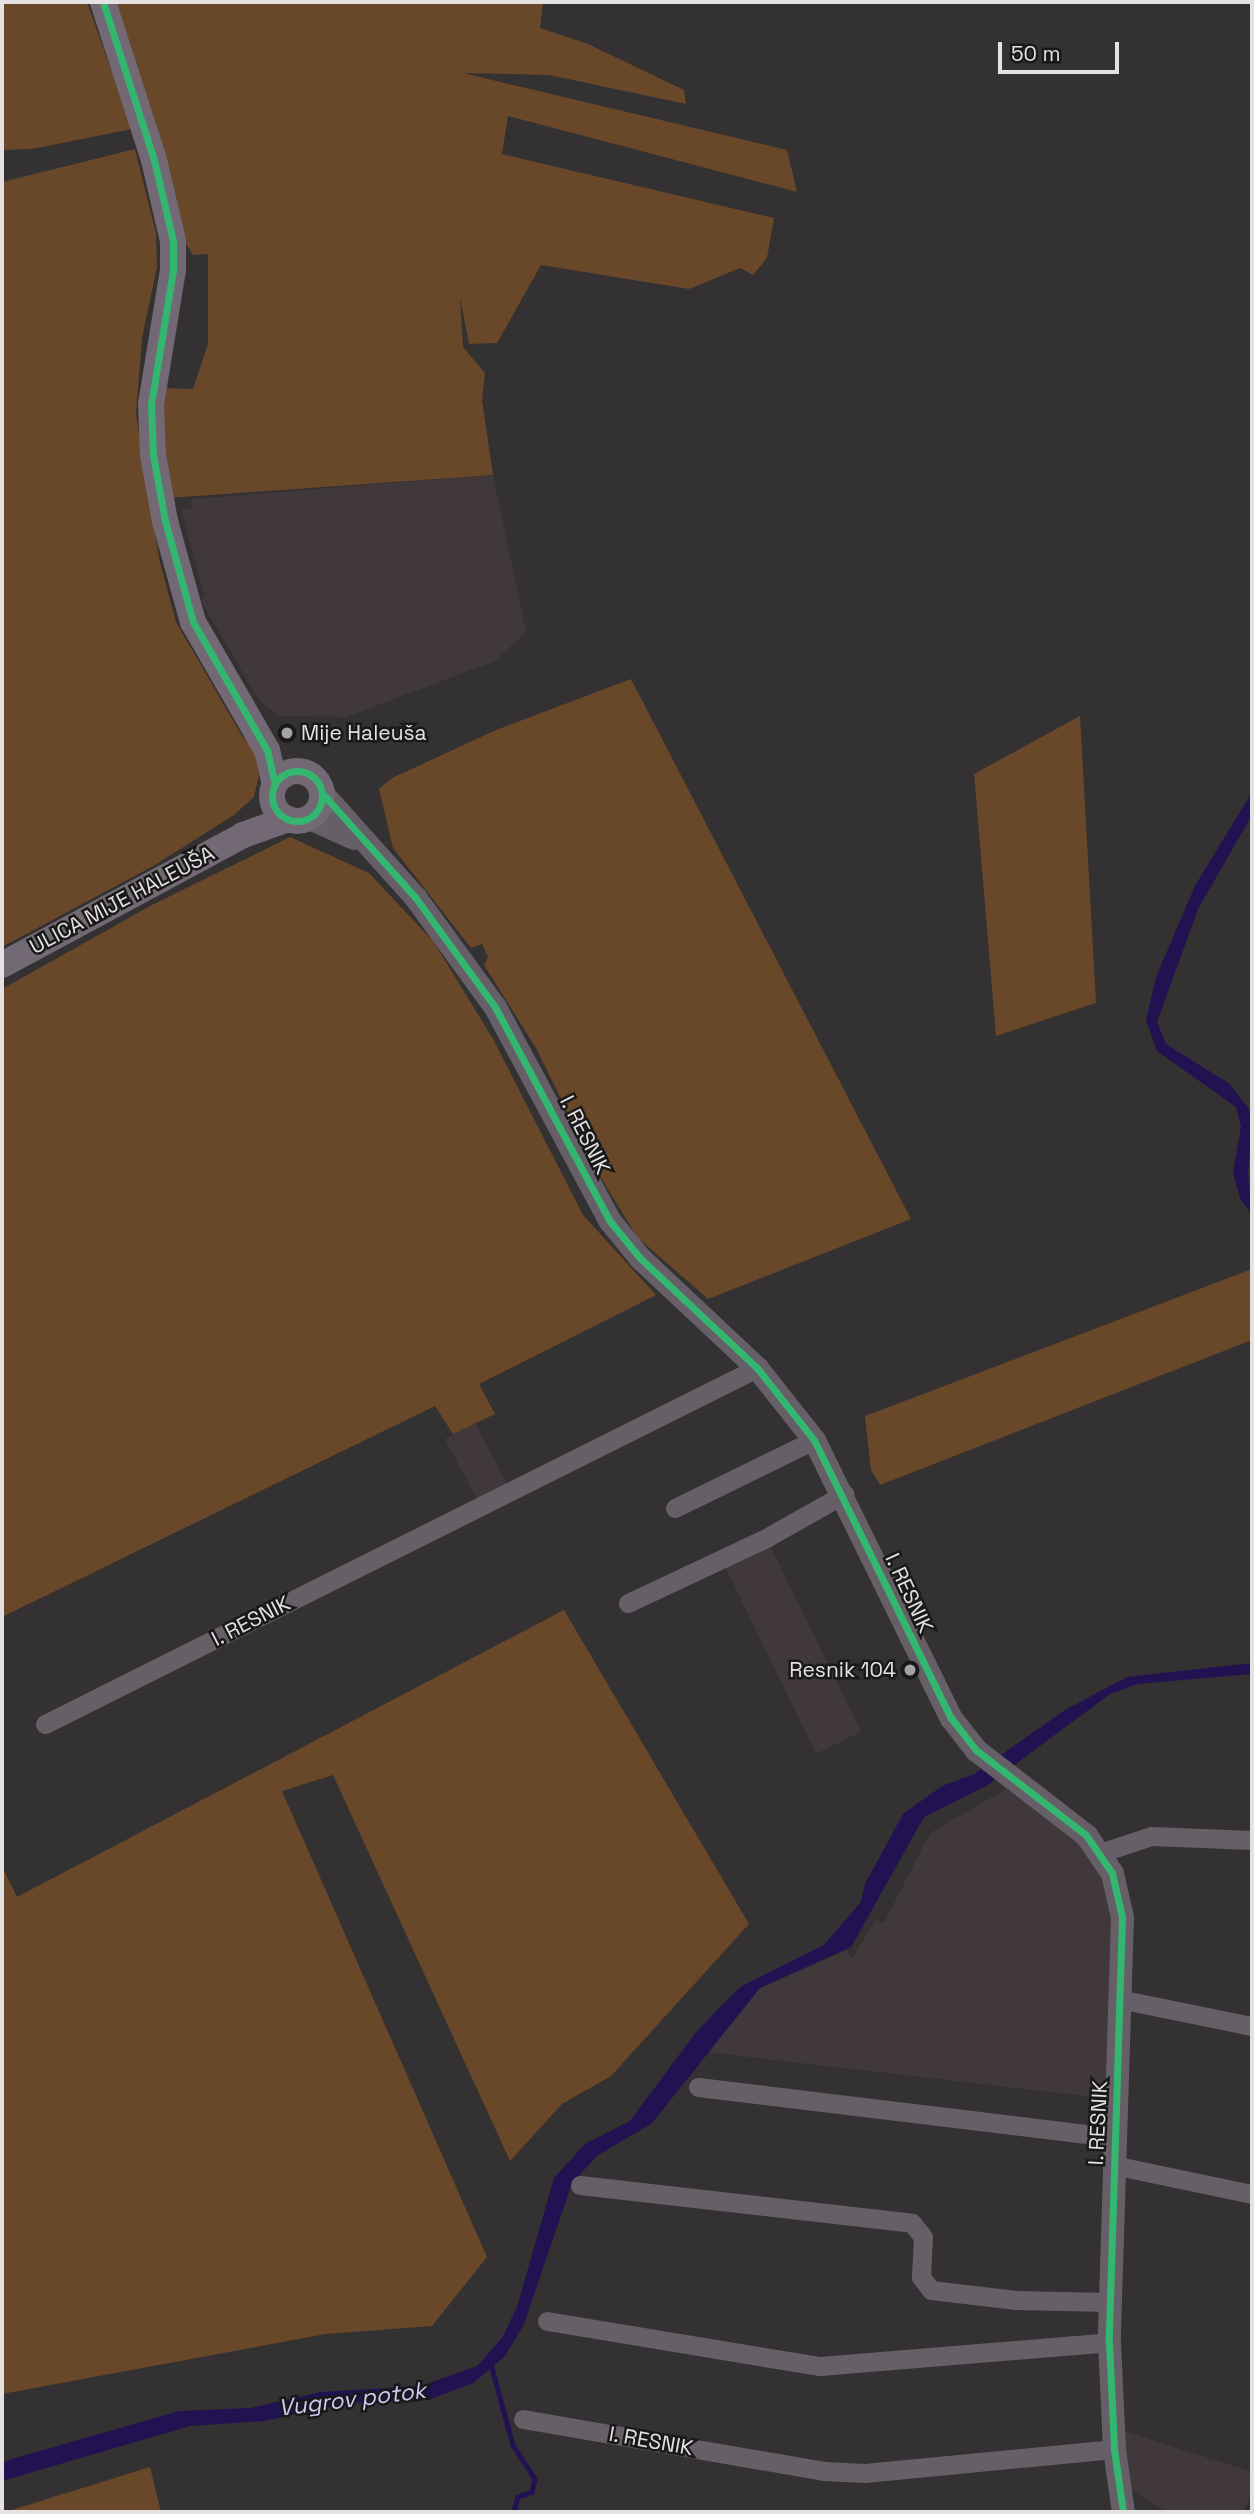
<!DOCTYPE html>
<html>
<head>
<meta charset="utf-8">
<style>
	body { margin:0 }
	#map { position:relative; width:1254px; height:2514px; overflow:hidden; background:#333132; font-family:"Space Grotesk",sans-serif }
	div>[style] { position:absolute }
	.built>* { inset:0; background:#41383c; transform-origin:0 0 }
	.green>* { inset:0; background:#694729 }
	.water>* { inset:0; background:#211252 }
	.stream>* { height:4.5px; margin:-2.25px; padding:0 2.25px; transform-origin:2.25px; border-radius:2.25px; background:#211252 }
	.minor>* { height:19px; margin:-9.5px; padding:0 9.5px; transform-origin:9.5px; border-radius:9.5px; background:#665f68 }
	.tertiary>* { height:23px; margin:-11.5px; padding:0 11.5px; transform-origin:11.5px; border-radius:11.5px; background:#665f68 }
	.secondary>* { height:26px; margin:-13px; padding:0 13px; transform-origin:13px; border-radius:13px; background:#726974 }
	.secondary>.ring { margin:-13px; padding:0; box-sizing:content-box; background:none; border:26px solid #726974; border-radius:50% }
	.cycleway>* { height:7px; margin:-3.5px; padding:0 3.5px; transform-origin:3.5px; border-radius:3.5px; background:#33b770 }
	.cycleway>.ring { margin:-3.5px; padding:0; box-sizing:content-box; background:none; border:7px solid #33b770; border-radius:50% }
	.dots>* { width:19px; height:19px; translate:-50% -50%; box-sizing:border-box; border:4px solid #1a1919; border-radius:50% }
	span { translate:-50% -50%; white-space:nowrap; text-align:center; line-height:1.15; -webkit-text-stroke:5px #1a1919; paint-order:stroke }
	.poi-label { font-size:21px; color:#e4e1e2 }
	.left { translate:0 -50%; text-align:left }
	.right { translate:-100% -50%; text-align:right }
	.street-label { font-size:21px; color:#e4e1e2 }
	.water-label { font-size:23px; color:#ccccf7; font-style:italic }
	.frame { position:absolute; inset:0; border:4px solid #e4e1e2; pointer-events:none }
	.scale { position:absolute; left:998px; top:42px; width:121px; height:32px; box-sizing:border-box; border:4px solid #e4e1e2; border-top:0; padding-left:9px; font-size:21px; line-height:24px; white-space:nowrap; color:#e4e1e2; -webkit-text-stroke:5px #1a1919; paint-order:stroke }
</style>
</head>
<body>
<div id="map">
	<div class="built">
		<div style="clip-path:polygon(493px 475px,526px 632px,495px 661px,346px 717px,279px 716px,258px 699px,201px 601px,204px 595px,181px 509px,191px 509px,192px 499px)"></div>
		<div style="left:475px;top:1423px;width:71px;height:34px;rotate:62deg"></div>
		<div style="left:769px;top:1543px;width:210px;height:50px;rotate:64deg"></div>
		<div style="clip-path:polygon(1008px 1788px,1093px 1853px,1113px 1908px,1110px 2099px,707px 2052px,760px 1988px,846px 1951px,852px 1958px,876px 1920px,884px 1923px,930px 1833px)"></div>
		<div style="clip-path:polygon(1127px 2432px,1252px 2472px,1252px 2492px,1243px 2512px,1167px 2512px,1131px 2489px,1124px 2433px)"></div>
	</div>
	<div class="green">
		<div style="clip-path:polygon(2px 2px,87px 2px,132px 129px,32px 149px,2px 150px)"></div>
		<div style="clip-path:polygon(114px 2px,543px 2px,540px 28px,588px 44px,684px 90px,686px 104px,549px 75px,463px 73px,787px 150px,797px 192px,508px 116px,502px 154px,774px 218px,767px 258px,753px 275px,740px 268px,689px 289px,541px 265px,497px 343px,469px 344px,460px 297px,463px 347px,485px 373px,482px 400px,493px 475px,169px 498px,162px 467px,162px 388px,193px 389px,208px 344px,208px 254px,193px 255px,181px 236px)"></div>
		<div style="clip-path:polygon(135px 149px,156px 233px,157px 267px,142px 338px,136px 413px,159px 558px,176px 622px,242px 736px,257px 751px,259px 775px,254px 797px,234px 815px,155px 865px,2px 947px,2px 182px)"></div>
		<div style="clip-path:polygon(631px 679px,911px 1219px,708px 1299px,637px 1237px,595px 1168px,536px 1048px,484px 965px,488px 957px,482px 944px,471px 948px,393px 848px,379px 789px,392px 778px,496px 730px)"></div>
		<div style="clip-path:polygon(1080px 716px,1096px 1003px,996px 1036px,974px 774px)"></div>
		<div style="clip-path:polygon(290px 837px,369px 873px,433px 941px,493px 1039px,583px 1215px,656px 1295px,479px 1384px,495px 1414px,453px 1434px,435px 1406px,2px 1617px,2px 989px,152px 905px)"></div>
		<div style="clip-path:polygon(1252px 1269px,1252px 1340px,880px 1485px,871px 1470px,865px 1416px)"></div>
		<div style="clip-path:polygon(564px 1610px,749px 1924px,611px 2076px,562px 2104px,510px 2161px,333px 1775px,282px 1791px,487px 2257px,432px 2326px,326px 2334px,2px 2394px,2px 1867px,17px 1897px)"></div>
		<div style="clip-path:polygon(150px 2467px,161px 2512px,5px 2512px)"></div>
	</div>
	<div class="water">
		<div style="clip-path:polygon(1252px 792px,1252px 815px,1198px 909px,1157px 1022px,1166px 1044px,1230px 1084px,1248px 1108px,1252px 1118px,1248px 1175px,1252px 1215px,1240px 1198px,1233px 1172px,1241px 1127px,1236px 1107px,1157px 1051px,1146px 1020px,1156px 977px,1195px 886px)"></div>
		<div style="clip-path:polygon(1252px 1663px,1252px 1674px,1137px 1684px,1110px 1694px,986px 1786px,924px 1817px,851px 1947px,760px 1988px,652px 2123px,597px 2156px,572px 2183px,524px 2324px,505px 2356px,473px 2383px,428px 2400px,348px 2403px,264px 2421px,190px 2426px,2px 2481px,2px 2462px,179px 2411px,251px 2408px,321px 2392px,421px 2386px,477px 2366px,502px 2338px,517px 2307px,554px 2178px,585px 2144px,630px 2121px,697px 2031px,740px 1987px,824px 1945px,861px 1902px,865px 1884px,903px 1814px,942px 1786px,974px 1774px,1065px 1710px,1127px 1677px)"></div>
	</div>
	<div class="stream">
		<div style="left:491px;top:2364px;width:84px;rotate:74.8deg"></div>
		<div style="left:513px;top:2445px;width:40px;rotate:57.1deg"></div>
		<div style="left:535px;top:2479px;width:13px;rotate:103deg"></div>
		<div style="left:532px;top:2492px;width:15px;rotate:160deg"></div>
		<div style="left:518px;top:2497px;width:16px;rotate:105deg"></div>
	</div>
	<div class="minor">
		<div style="left:675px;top:1508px;width:155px;rotate:-26.1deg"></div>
		<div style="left:628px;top:1603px;width:153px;rotate:-25.2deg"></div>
		<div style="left:766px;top:1538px;width:90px;rotate:-29.4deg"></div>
		<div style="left:45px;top:1724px;width:796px;rotate:-26.57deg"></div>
		<div style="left:1100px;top:1853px;width:54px;rotate:-18.4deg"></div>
		<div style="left:1151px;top:1836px;width:101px;rotate:2.3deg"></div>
		<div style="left:1119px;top:1999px;width:136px;rotate:11.5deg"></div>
		<div style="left:698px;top:2087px;width:419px;rotate:6.9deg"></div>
		<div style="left:1113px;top:2165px;width:142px;rotate:11.8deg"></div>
		<div style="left:580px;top:2185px;width:334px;rotate:6.5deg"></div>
		<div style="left:912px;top:2223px;width:18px;rotate:52deg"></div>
		<div style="left:923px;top:2237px;width:40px;rotate:92.9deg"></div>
		<div style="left:921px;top:2277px;width:16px;rotate:52deg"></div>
		<div style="left:931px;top:2290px;width:86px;rotate:6.7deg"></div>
		<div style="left:1016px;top:2300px;width:93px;rotate:1.2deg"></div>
		<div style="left:547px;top:2321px;width:277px;rotate:9.4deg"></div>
		<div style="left:820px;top:2366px;width:290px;rotate:-4.7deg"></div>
		<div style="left:523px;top:2419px;width:305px;rotate:9.8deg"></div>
		<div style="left:824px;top:2471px;width:41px;rotate:2.8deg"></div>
		<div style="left:865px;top:2473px;width:250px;rotate:-5.5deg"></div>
	</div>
	<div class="tertiary">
		<div style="left:322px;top:793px;width:140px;rotate:48.2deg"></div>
		<div style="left:415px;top:897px;width:136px;rotate:54deg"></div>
		<div style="left:495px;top:1007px;width:242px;rotate:61.8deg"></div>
		<div style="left:609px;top:1220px;width:49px;rotate:50.8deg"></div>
		<div style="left:640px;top:1258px;width:161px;rotate:43.2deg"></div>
		<div style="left:757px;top:1368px;width:92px;rotate:51.6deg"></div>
		<div style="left:814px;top:1440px;width:310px;rotate:63.8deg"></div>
		<div style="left:951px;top:1718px;width:41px;rotate:52deg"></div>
		<div style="left:976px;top:1750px;width:139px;rotate:37.7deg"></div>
		<div style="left:1086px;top:1835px;width:46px;rotate:55.6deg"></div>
		<div style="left:1112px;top:1873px;width:45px;rotate:77.2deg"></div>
		<div style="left:1122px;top:1917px;width:425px;rotate:91.8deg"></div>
		<div style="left:1109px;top:2342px;width:107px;rotate:87.3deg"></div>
		<div style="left:1114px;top:2449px;width:64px;rotate:81.9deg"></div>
		<div style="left:309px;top:818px;width:49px;rotate:24deg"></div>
	</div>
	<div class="secondary">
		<div style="left:103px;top:2px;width:166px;rotate:72.1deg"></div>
		<div style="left:154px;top:160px;width:83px;rotate:76.8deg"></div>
		<div style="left:173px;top:241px;width:29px;rotate:90deg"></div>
		<div style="left:173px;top:270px;width:136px;rotate:99.3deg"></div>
		<div style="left:151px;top:404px;width:51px;rotate:87.8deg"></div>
		<div style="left:153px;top:455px;width:67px;rotate:79.7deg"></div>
		<div style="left:165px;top:521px;width:105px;rotate:74.5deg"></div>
		<div style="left:193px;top:622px;width:148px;rotate:60deg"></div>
		<div style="left:267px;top:750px;width:35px;rotate:77deg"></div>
		<div class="ring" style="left:272px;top:771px;width:24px;height:24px"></div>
		<div style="left:2px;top:965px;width:274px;rotate:-28.3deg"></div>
		<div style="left:243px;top:835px;width:48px;rotate:-19.6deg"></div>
	</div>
	<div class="cycleway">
		<div style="left:103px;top:2px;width:166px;rotate:72.1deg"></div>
		<div style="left:154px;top:160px;width:83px;rotate:76.8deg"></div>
		<div style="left:173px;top:241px;width:29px;rotate:90deg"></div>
		<div style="left:173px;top:270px;width:136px;rotate:99.3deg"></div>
		<div style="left:151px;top:404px;width:51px;rotate:87.8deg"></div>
		<div style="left:153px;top:455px;width:67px;rotate:79.7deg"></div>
		<div style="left:165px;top:521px;width:105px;rotate:74.5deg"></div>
		<div style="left:193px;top:622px;width:148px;rotate:60deg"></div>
		<div style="left:267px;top:750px;width:35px;rotate:77deg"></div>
		<div class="ring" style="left:272px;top:771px;width:43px;height:43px"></div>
		<div style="left:322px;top:793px;width:140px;rotate:48.2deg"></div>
		<div style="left:415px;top:897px;width:136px;rotate:54deg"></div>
		<div style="left:495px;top:1007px;width:242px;rotate:61.8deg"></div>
		<div style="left:609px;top:1220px;width:49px;rotate:50.8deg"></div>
		<div style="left:640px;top:1258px;width:161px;rotate:43.2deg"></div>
		<div style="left:757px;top:1368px;width:92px;rotate:51.6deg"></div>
		<div style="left:814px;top:1440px;width:310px;rotate:63.8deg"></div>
		<div style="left:951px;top:1718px;width:41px;rotate:52deg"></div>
		<div style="left:976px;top:1750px;width:139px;rotate:37.7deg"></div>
		<div style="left:1086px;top:1835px;width:46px;rotate:55.6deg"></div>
		<div style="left:1112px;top:1873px;width:45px;rotate:77.2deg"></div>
		<div style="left:1122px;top:1917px;width:425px;rotate:91.8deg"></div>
		<div style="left:1109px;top:2342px;width:107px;rotate:87.3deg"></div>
		<div style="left:1114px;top:2449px;width:64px;rotate:81.9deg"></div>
	</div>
	<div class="dots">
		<div style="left:287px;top:733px;background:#a6a3a4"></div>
		<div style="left:910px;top:1670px;background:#a6a3a4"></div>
	</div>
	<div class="poi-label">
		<span class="left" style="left:301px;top:733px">Mije Haleuša</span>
		<span class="right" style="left:896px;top:1670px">Resnik 104</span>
	</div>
	<div class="street-label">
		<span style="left:122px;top:900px;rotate:-28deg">ULICA MIJE HALEUŠA</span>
		<span style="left:585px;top:1135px;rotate:63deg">I. RESNIK</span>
		<span style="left:909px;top:1593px;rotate:65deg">I. RESNIK</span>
		<span style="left:251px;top:1621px;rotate:-27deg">I. RESNIK</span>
		<span style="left:1098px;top:2123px;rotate:-87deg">I. RESNIK</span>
		<span style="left:651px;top:2441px;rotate:10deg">I. RESNIK</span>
	</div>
	<div class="water-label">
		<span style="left:352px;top:2399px;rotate:-7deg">Vugrov potok</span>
	</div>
	<div class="frame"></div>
	<div class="scale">50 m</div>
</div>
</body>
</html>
